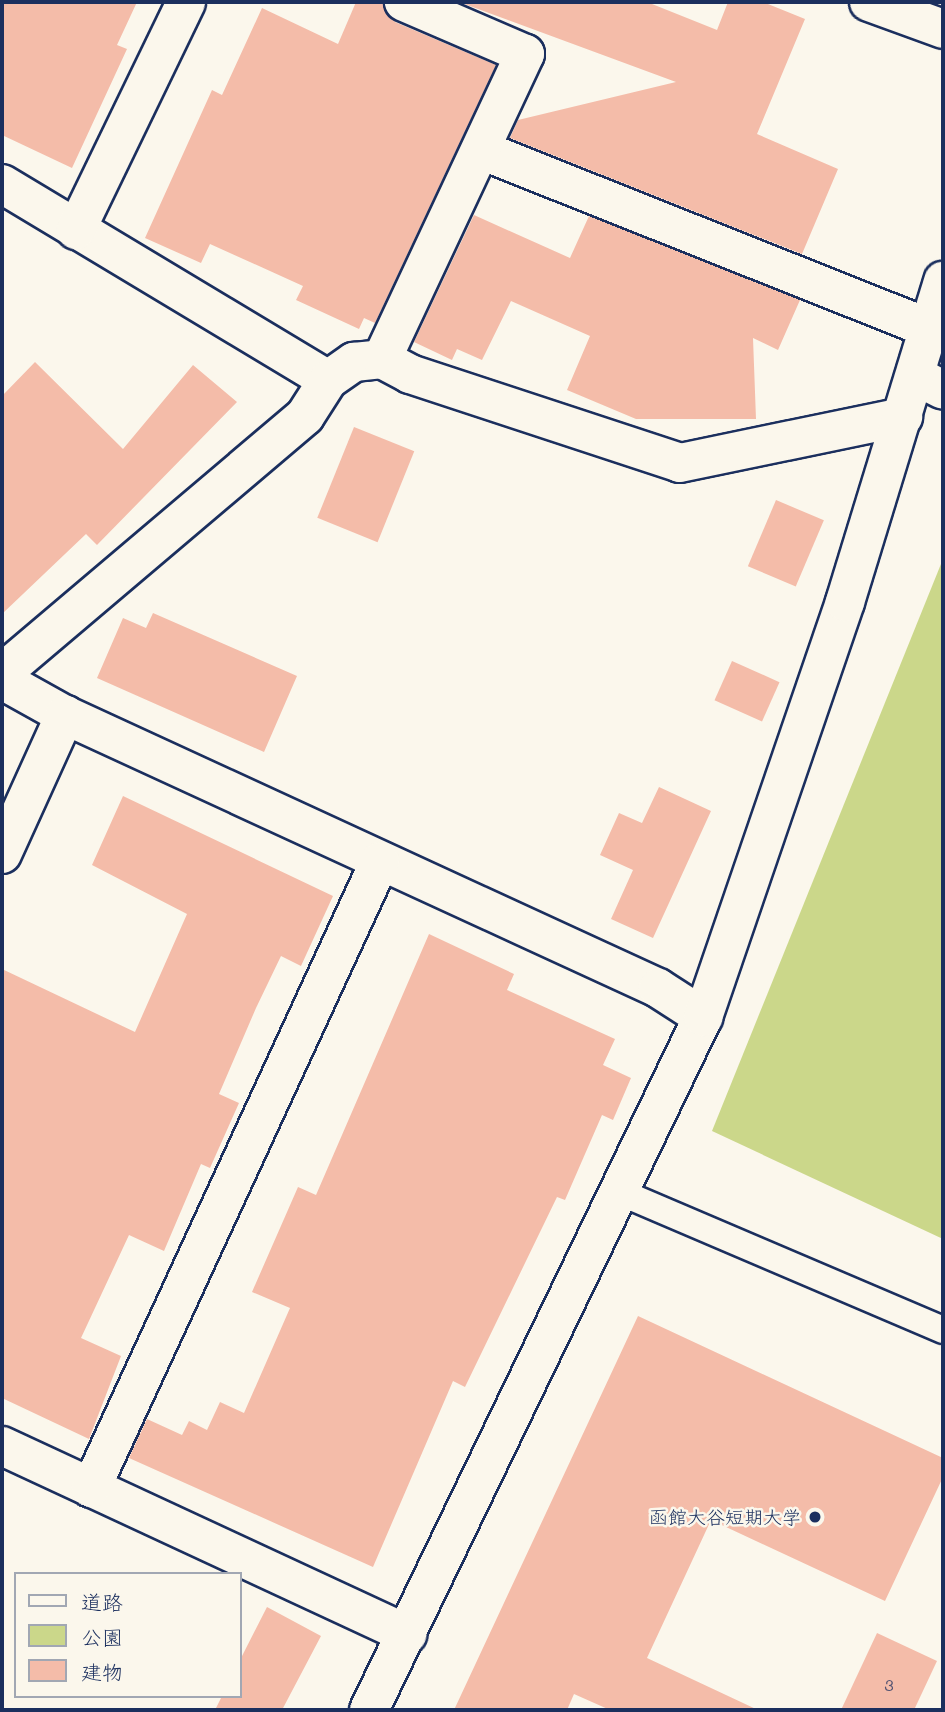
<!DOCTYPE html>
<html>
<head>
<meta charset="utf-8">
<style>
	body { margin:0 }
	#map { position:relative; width:945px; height:1712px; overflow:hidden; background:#fbf7ec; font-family:Mali,"Klee One",sans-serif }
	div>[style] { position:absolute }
	.green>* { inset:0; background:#cbd78a }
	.building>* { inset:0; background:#f4bca9; transform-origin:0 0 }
	.roads { filter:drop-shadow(2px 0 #1b2f5e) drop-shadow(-2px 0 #1b2f5e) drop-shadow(0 2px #1b2f5e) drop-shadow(0 -2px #1b2f5e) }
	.service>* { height:26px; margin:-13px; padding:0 13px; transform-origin:13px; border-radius:13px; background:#fbf7ec }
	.minor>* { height:38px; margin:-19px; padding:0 19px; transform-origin:19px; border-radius:19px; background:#fbf7ec }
	.tertiary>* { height:38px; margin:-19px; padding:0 19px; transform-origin:19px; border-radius:19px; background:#fbf7ec }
	.dots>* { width:19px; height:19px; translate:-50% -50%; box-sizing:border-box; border:4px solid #fbf7ec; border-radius:50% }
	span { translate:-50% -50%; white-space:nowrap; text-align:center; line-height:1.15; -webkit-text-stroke:5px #fbf7ec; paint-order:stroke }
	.number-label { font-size:16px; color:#515271 }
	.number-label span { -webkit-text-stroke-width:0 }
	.poi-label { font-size:19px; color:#1b2f5e }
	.right { translate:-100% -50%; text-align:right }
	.frame { position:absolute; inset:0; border:4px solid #1b2f5e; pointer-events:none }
	.legend { position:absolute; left:14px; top:1572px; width:228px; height:126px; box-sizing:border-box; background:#fbf7ec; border:2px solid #a1a7b3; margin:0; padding:9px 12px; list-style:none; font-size:21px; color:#1b2f5e }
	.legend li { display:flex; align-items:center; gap:14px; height:35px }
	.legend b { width:35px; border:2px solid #a1a7b3 }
</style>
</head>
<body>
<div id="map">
	<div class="green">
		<div style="clip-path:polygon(943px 559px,943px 1239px,712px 1131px)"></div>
	</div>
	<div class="building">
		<div style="clip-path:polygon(2px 2px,137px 2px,117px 45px,127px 49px,72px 168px,2px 135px)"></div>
		<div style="clip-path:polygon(356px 2px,383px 2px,395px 22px,496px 65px,375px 323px,364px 318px,359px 329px,296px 300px,303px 286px,210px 244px,201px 263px,145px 238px,212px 90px,222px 95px,262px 8px,338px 44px)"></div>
		<div style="clip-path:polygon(459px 2px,647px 2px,717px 30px,728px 2px,763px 2px,805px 19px,757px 134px,838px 169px,802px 254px,510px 138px,518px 120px,676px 82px)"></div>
		<div style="clip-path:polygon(474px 215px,570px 258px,589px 216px,800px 300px,778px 350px,753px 338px,756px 419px,636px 419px,567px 390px,590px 336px,511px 301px,482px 360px,457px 349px,452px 360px,414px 342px)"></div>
		<div style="clip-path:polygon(35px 362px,123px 449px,193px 365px,237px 402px,97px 545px,86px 534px,2px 614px,2px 396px)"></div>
		<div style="left:354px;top:427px;width:65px;height:98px;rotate:22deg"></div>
		<div style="left:776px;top:500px;width:52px;height:72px;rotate:23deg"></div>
		<div style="clip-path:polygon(153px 613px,297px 676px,264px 752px,97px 678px,123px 618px,146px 628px)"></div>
		<div style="left:732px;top:661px;width:52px;height:43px;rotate:24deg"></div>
		<div style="clip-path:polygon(659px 787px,711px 811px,653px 938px,611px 919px,633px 870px,600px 855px,619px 813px,642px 823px)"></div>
		<div style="clip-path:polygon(123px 796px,333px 896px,301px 966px,281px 956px,256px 1008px,219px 1094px,239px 1103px,210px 1168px,201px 1164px,164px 1251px,129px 1235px,81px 1338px,121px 1356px,89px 1439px,2px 1398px,2px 969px,135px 1032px,187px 914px,92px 865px)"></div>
		<div style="clip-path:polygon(429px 934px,514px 974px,507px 990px,615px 1039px,603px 1065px,631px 1078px,613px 1120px,602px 1115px,565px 1200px,557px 1197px,465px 1387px,453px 1381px,373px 1567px,129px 1458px,147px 1419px,182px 1435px,189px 1421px,207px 1430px,220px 1402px,244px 1413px,290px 1308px,252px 1292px,298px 1187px,316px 1195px)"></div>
		<div style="clip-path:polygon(638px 1316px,943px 1458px,943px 1477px,885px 1601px,711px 1520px,647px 1658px,758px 1710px,610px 1710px,574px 1694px,567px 1710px,454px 1710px)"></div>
		<div style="clip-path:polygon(267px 1607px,321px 1636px,282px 1710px,215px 1710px,222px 1696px,240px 1696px,240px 1660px)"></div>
		<div style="clip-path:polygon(877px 1633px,937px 1661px,914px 1710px,841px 1710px)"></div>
	</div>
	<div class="roads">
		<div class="service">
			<div style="left:622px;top:1193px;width:349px;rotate:23.1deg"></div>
		</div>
		<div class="minor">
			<div style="left:869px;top:2px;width:79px;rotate:20deg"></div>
			<div style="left:481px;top:150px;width:481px;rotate:21.7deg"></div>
			<div style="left:2px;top:184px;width:380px;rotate:31deg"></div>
			<div style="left:76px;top:230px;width:253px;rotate:-64.2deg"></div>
			<div style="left:382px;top:359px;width:32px;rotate:28deg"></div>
			<div style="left:410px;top:374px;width:284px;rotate:18.2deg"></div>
			<div style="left:680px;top:463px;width:228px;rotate:-11.7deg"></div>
			<div style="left:916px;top:376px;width:30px;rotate:27deg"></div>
			<div style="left:2px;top:673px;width:397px;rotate:-40.3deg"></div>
			<div style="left:305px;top:416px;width:43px;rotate:-57.4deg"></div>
			<div style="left:328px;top:380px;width:32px;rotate:-35deg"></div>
			<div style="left:354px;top:362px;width:28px;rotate:-6deg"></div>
			<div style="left:382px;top:359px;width:337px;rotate:-64.9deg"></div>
			<div style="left:525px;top:54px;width:132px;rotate:-156.7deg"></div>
			<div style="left:2px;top:680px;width:72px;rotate:29.1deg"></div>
			<div style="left:65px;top:715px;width:653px;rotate:24.72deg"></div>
			<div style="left:658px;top:988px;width:54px;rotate:32.8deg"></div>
			<div style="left:2px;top:854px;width:153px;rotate:-65.6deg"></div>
			<div style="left:2px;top:1446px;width:447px;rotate:24.9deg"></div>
			<div style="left:91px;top:1488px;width:690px;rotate:-65.25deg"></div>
		</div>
		<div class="tertiary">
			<div style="left:369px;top:1710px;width:769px;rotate:-64.27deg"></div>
			<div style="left:703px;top:1017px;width:439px;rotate:-71.1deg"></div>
			<div style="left:845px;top:602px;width:336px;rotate:-73deg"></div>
		</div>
	</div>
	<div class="dots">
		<div style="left:815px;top:1517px;background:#1b2f5e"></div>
	</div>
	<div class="number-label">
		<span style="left:889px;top:1685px">3</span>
	</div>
	<div class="poi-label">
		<span class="right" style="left:801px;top:1517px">函館大谷短期大学</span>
	</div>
	<div class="frame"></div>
	<ul class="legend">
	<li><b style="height:9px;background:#fbf7ec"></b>道路</li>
	<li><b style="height:19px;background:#cbd78a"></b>公園</li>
	<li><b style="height:19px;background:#f4bca9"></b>建物</li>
	</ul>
</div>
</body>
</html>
